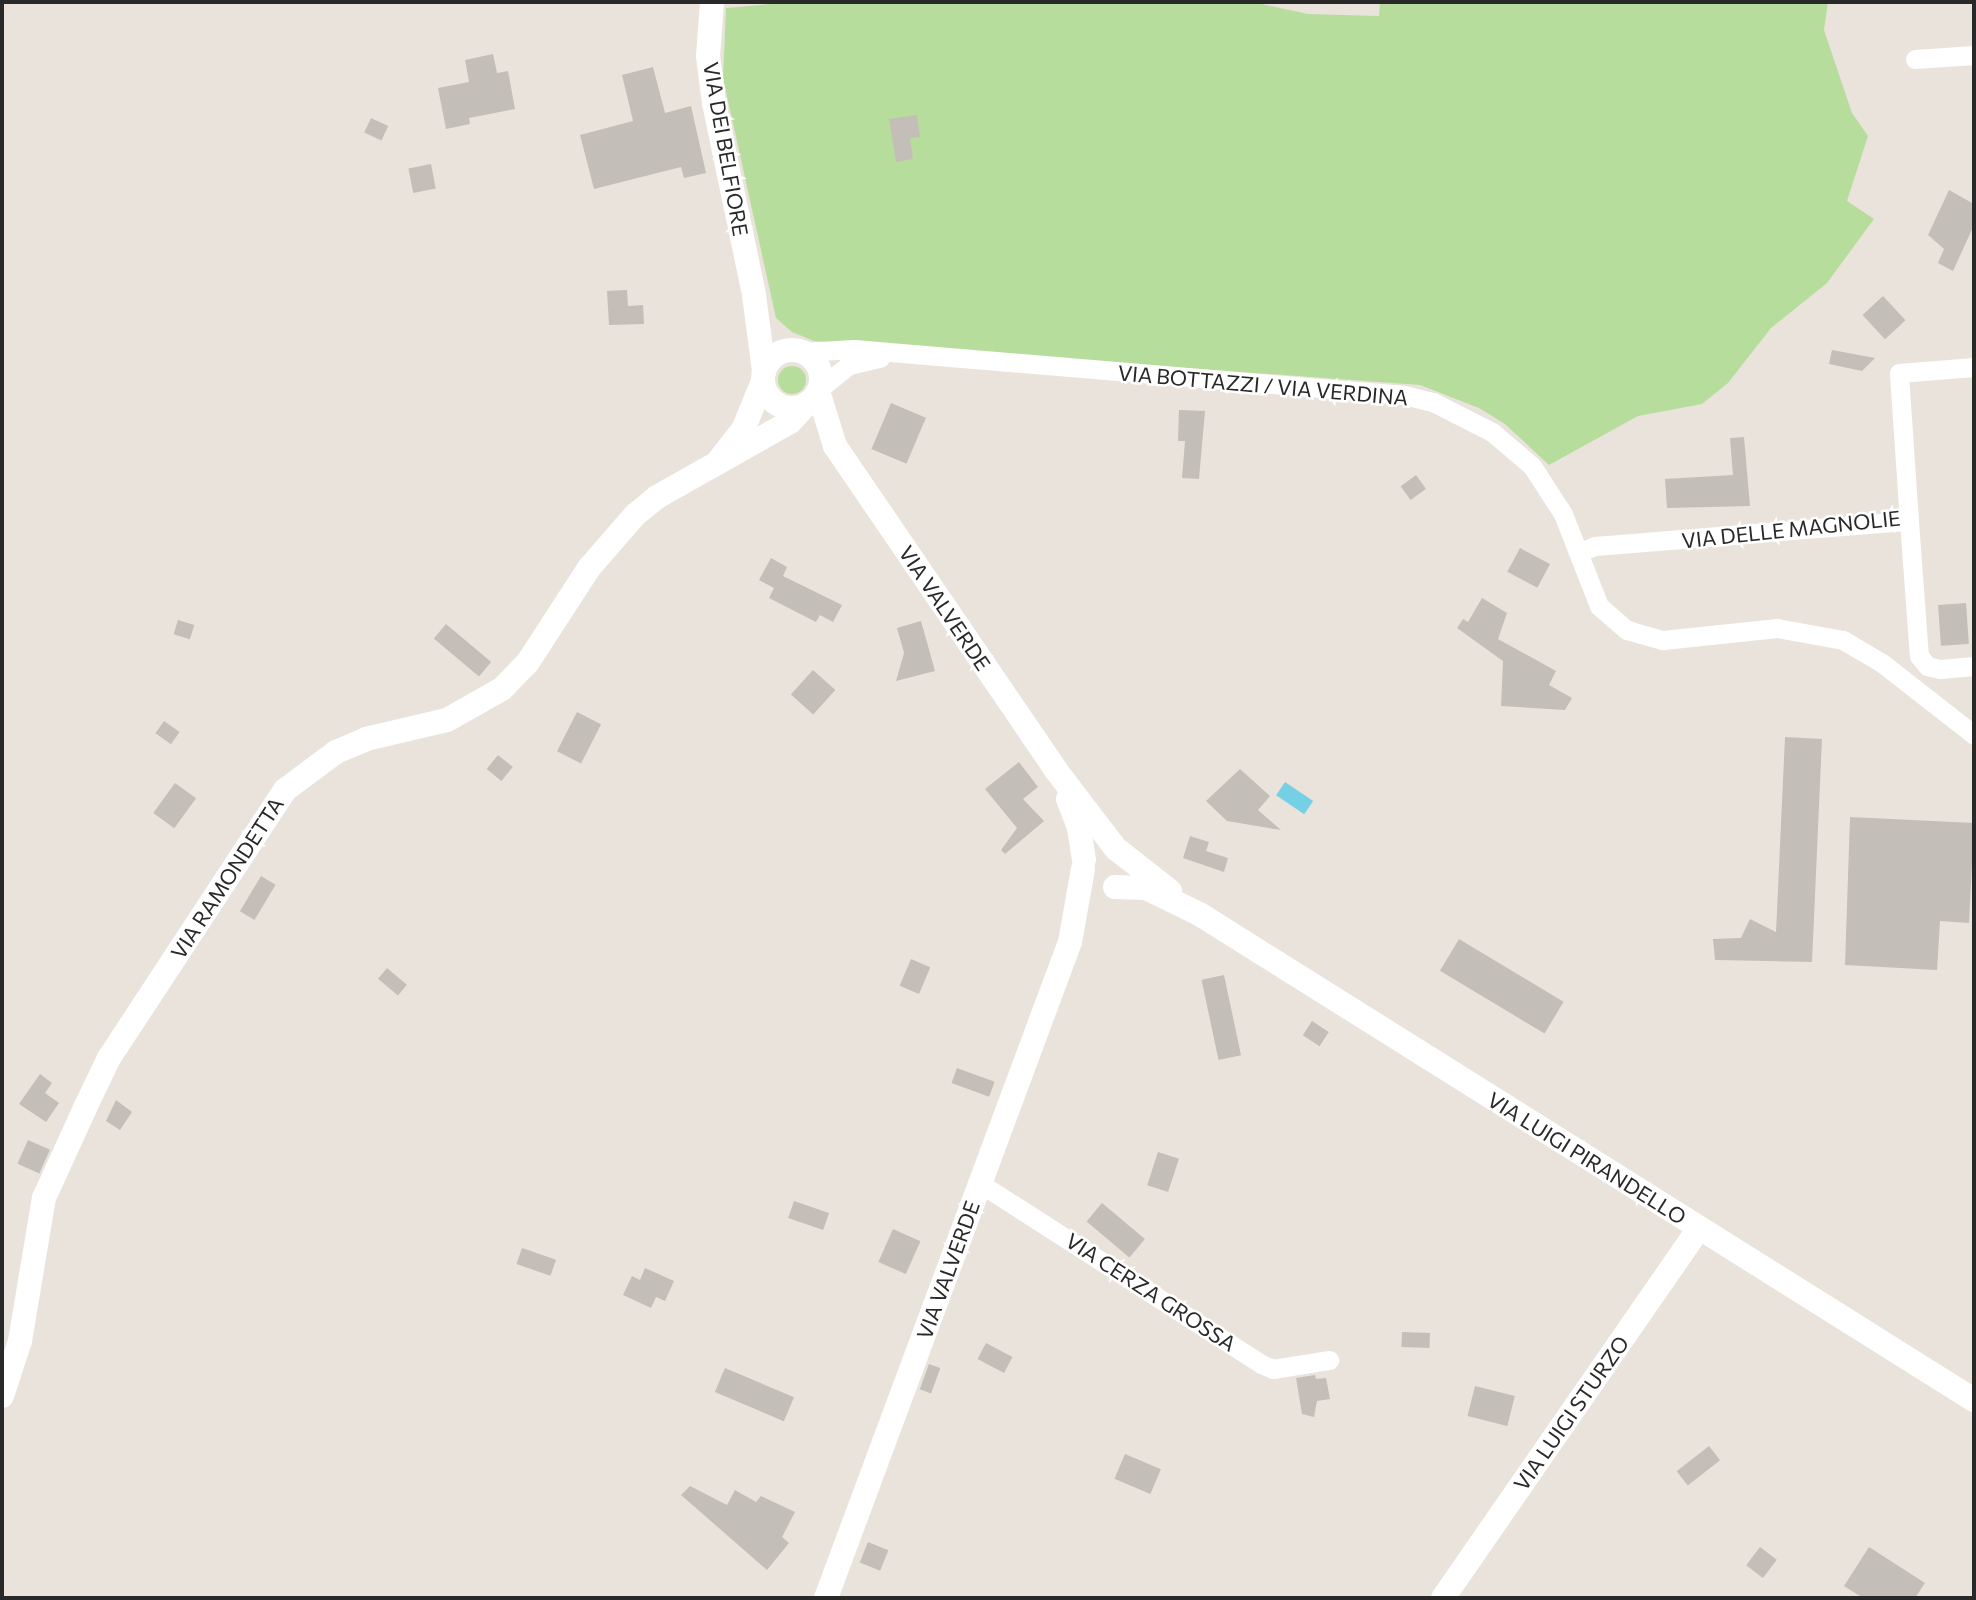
<!DOCTYPE html>
<html>
<head>
<meta charset="utf-8">
<style>
	body { margin:0 }
	#map { position:relative; width:1976px; height:1600px; overflow:hidden; background:#eae3dc; font-family:Commissioner,sans-serif }
	div>[style] { position:absolute }
	.green>* { inset:0; background:#b7dd9c }
	.round { border-radius:50% }
	.water>* { inset:0; background:#76d0e5; transform-origin:0 0 }
	.building>* { inset:0; background:#c3beb7; transform-origin:0 0 }
	.minor>* { height:19px; margin:-9.5px; padding:0 9.5px; transform-origin:9.5px; border-radius:9.5px; background:#fff }
	.tertiary>* { height:24px; margin:-12px; padding:0 12px; transform-origin:12px; border-radius:12px; background:#fff }
	.tertiary>.ring { margin:-12px; padding:0; box-sizing:content-box; background:none; border:24px solid #fff; border-radius:50% }
	span { translate:-50% -50%; white-space:nowrap; text-align:center; line-height:1.15; -webkit-text-stroke:5px #fff; paint-order:stroke }
	.street-label { font-size:21px; color:#292929 }
	.frame { position:absolute; inset:0; border:4px solid #292929; pointer-events:none }
</style>
</head>
<body>
<div id="map">
	<div class="green">
		<div style="clip-path:polygon(794px 2px,1253px 2px,1308px 14px,1379px 16px,1380px 2px,1828px 2px,1824px 30px,1852px 113px,1868px 136px,1847px 201px,1874px 219px,1827px 283px,1771px 328px,1728px 383px,1702px 404px,1638px 416px,1549px 465px,1505px 424px,1479px 408px,1420px 385px,814px 341px,792px 332px,776px 318px,723px 78px,726px 8px)"></div>
		<div class="round" style="left:778px;top:366px;width:28px;height:28px"></div>
	</div>
	<div class="water">
		<div style="left:1285px;top:782px;width:34px;height:16px;rotate:34deg"></div>
	</div>
	<div class="building">
		<div style="clip-path:polygon(493px 54px,497px 73px,508px 71px,515px 109px,469px 118px,470px 124px,446px 129px,438px 88px,469px 82px,465px 60px)"></div>
		<div style="clip-path:polygon(653px 67px,665px 113px,691px 106px,706px 173px,684px 178px,681px 167px,594px 189px,580px 135px,633px 121px,622px 75px)"></div>
		<div style="clip-path:polygon(917px 115px,920px 137px,910px 138px,913px 159px,896px 162px,889px 119px)"></div>
		<div style="left:371px;top:118px;width:19px;height:16px;rotate:25deg"></div>
		<div style="left:431px;top:164px;width:25px;height:23px;rotate:79deg"></div>
		<div style="clip-path:polygon(1949px 190px,1974px 204px,1974px 225px,1953px 271px,1938px 263px,1944px 249px,1928px 235px)"></div>
		<div style="clip-path:polygon(627px 290px,628px 306px,643px 305px,644px 324px,609px 325px,607px 291px)"></div>
		<div style="left:1883px;top:296px;width:33px;height:28px;rotate:47deg"></div>
		<div style="clip-path:polygon(1832px 350px,1875px 358px,1862px 371px,1829px 364px)"></div>
		<div style="left:891px;top:403px;width:38px;height:50px;rotate:23deg"></div>
		<div style="clip-path:polygon(1179px 410px,1205px 411px,1199px 479px,1182px 478px,1185px 441px,1178px 441px)"></div>
		<div style="clip-path:polygon(1744px 437px,1750px 506px,1667px 508px,1665px 479px,1733px 475px,1730px 438px)"></div>
		<div style="left:1416px;top:475px;width:17px;height:19px;rotate:54deg"></div>
		<div style="left:1520px;top:548px;width:34px;height:27px;rotate:28deg"></div>
		<div style="clip-path:polygon(771px 558px,787px 567px,783px 576px,842px 605px,833px 622px,820px 615px,816px 622px,769px 598px,774px 588px,759px 580px)"></div>
		<div style="clip-path:polygon(1482px 598px,1507px 613px,1498px 639px,1556px 671px,1549px 685px,1572px 698px,1565px 710px,1501px 706px,1503px 661px,1457px 628px,1463px 619px,1468px 622px)"></div>
		<div style="left:1966px;top:603px;width:41px;height:28px;rotate:86deg"></div>
		<div style="left:178px;top:620px;width:17px;height:15px;rotate:17deg"></div>
		<div style="clip-path:polygon(921px 621px,935px 671px,896px 681px,904px 653px,897px 628px)"></div>
		<div style="left:446px;top:624px;width:59px;height:19px;rotate:40deg"></div>
		<div style="left:813px;top:670px;width:30px;height:33px;rotate:42deg"></div>
		<div style="left:577px;top:712px;width:27px;height:44px;rotate:27deg"></div>
		<div style="left:164px;top:721px;width:19px;height:15px;rotate:35deg"></div>
		<div style="clip-path:polygon(1785px 737px,1822px 739px,1812px 962px,1715px 960px,1713px 939px,1741px 938px,1750px 919px,1776px 932px)"></div>
		<div style="left:498px;top:755px;width:19px;height:18px;rotate:39deg"></div>
		<div style="clip-path:polygon(1019px 762px,1038px 787px,1023px 799px,1044px 821px,1005px 854px,1001px 850px,1017px 828px,985px 789px)"></div>
		<div style="clip-path:polygon(1240px 769px,1270px 796px,1258px 810px,1281px 830px,1227px 821px,1206px 801px)"></div>
		<div style="left:175px;top:783px;width:26px;height:37px;rotate:36deg"></div>
		<div style="clip-path:polygon(1850px 817px,1974px 823px,1969px 923px,1940px 921px,1937px 970px,1845px 965px)"></div>
		<div style="clip-path:polygon(1190px 836px,1209px 842px,1206px 851px,1228px 858px,1224px 872px,1183px 858px)"></div>
		<div style="left:261px;top:876px;width:17px;height:41px;rotate:31deg"></div>
		<div style="left:1459px;top:939px;width:122px;height:37px;rotate:31deg"></div>
		<div style="left:911px;top:959px;width:21px;height:29px;rotate:23deg"></div>
		<div style="left:387px;top:968px;width:26px;height:14px;rotate:40deg"></div>
		<div style="left:1224px;top:975px;width:82px;height:23px;rotate:78deg"></div>
		<div style="left:1312px;top:1021px;width:20px;height:17px;rotate:33deg"></div>
		<div style="left:957px;top:1068px;width:40px;height:16px;rotate:20deg"></div>
		<div style="clip-path:polygon(40px 1074px,52px 1083px,45px 1093px,59px 1103px,46px 1122px,19px 1104px)"></div>
		<div style="clip-path:polygon(116px 1100px,132px 1112px,120px 1130px,106px 1121px)"></div>
		<div style="left:28px;top:1140px;width:24px;height:26px;rotate:24deg"></div>
		<div style="left:1158px;top:1152px;width:22px;height:35px;rotate:18deg"></div>
		<div style="left:794px;top:1201px;width:37px;height:18px;rotate:19deg"></div>
		<div style="left:1102px;top:1203px;width:56px;height:24px;rotate:40deg"></div>
		<div style="left:893px;top:1229px;width:30px;height:36px;rotate:24deg"></div>
		<div style="left:522px;top:1248px;width:36px;height:17px;rotate:19deg"></div>
		<div style="clip-path:polygon(645px 1268px,674px 1281px,665px 1301px,656px 1297px,651px 1308px,623px 1295px,632px 1276px,640px 1280px)"></div>
		<div style="left:1402px;top:1332px;width:28px;height:15px;rotate:2deg"></div>
		<div style="left:986px;top:1343px;width:30px;height:18px;rotate:28deg"></div>
		<div style="left:929px;top:1364px;width:12px;height:27px;rotate:20deg"></div>
		<div style="left:725px;top:1368px;width:75px;height:26px;rotate:23deg"></div>
		<div style="clip-path:polygon(1315px 1375px,1316px 1379px,1326px 1378px,1330px 1399px,1317px 1401px,1314px 1417px,1302px 1414px,1296px 1378px)"></div>
		<div style="left:1475px;top:1386px;width:41px;height:31px;rotate:14deg"></div>
		<div style="left:1709px;top:1446px;width:18px;height:41px;rotate:52deg"></div>
		<div style="left:1125px;top:1454px;width:39px;height:27px;rotate:23deg"></div>
		<div style="clip-path:polygon(690px 1486px,727px 1505px,735px 1490px,756px 1502px,761px 1496px,795px 1512px,782px 1537px,789px 1543px,767px 1570px,681px 1495px)"></div>
		<div style="left:868px;top:1542px;width:22px;height:22px;rotate:22deg"></div>
		<div style="left:1760px;top:1547px;width:21px;height:23px;rotate:37deg"></div>
		<div style="clip-path:polygon(1869px 1547px,1925px 1583px,1915px 1598px,1863px 1598px,1844px 1586px)"></div>
	</div>
	<div class="minor">
		<div style="left:1915px;top:59px;width:59px;rotate:-3.9deg"></div>
		<div style="left:802px;top:352px;width:52px;rotate:-3.3deg"></div>
		<div style="left:854px;top:349px;width:552px;rotate:4.78deg"></div>
		<div style="left:1404px;top:395px;width:30px;rotate:14deg"></div>
		<div style="left:1433px;top:402px;width:66px;rotate:27deg"></div>
		<div style="left:1492px;top:432px;width:52px;rotate:40.4deg"></div>
		<div style="left:1532px;top:466px;width:57px;rotate:57.1deg"></div>
		<div style="left:1563px;top:514px;width:99px;rotate:68.6deg"></div>
		<div style="left:1599px;top:606px;width:37px;rotate:41deg"></div>
		<div style="left:1627px;top:630px;width:37px;rotate:16deg"></div>
		<div style="left:1663px;top:640px;width:115px;rotate:-6deg"></div>
		<div style="left:1777px;top:628px;width:67px;rotate:10.3deg"></div>
		<div style="left:1843px;top:640px;width:45px;rotate:30.5deg"></div>
		<div style="left:1882px;top:663px;width:117px;rotate:38deg"></div>
		<div style="left:819px;top:389px;width:38px;rotate:-39deg"></div>
		<div style="left:849px;top:365px;width:32px;rotate:-13deg"></div>
		<div style="left:1909px;top:521px;width:135px;rotate:85.8deg"></div>
		<div style="left:1919px;top:656px;width:13px;rotate:51deg"></div>
		<div style="left:1927px;top:666px;width:13px;rotate:13deg"></div>
		<div style="left:1940px;top:669px;width:34px;rotate:-5deg"></div>
		<div style="left:1580px;top:552px;width:16px;rotate:-22deg"></div>
		<div style="left:1595px;top:546px;width:315px;rotate:-4.6deg"></div>
		<div style="left:1909px;top:521px;width:148px;rotate:-93.9deg"></div>
		<div style="left:1899px;top:373px;width:75px;rotate:-4.6deg"></div>
		<div style="left:981px;top:1184px;width:333px;rotate:32.7deg"></div>
		<div style="left:1261px;top:1364px;width:13px;rotate:23deg"></div>
		<div style="left:1273px;top:1369px;width:57px;rotate:-9.1deg"></div>
	</div>
	<div class="tertiary">
		<div style="left:712px;top:2px;width:54px;rotate:94.2deg"></div>
		<div style="left:708px;top:56px;width:47px;rotate:82.7deg"></div>
		<div style="left:714px;top:103px;width:196px;rotate:78.2deg"></div>
		<div style="left:754px;top:295px;width:77px;rotate:82.5deg"></div>
		<div class="ring" style="left:763px;top:350px;width:34px;height:34px"></div>
		<div style="left:818px;top:391px;width:58px;rotate:72.8deg"></div>
		<div style="left:835px;top:446px;width:391px;rotate:55.7deg"></div>
		<div style="left:1055px;top:769px;width:101px;rotate:52.7deg"></div>
		<div style="left:720px;top:459px;width:37px;rotate:-52deg"></div>
		<div style="left:743px;top:430px;width:53px;rotate:-67.8deg"></div>
		<div style="left:1068px;top:799px;width:31px;rotate:69deg"></div>
		<div style="left:1079px;top:828px;width:32px;rotate:81deg"></div>
		<div style="left:1119px;top:851px;width:65px;rotate:38.1deg"></div>
		<div style="left:1115px;top:887px;width:31px;rotate:2deg"></div>
		<div style="left:1146px;top:888px;width:61px;rotate:26.1deg"></div>
		<div style="left:1201px;top:915px;width:913px;rotate:32.11deg"></div>
		<div style="left:2px;top:1396px;width:58px;rotate:-71.9deg"></div>
		<div style="left:20px;top:1341px;width:145px;rotate:-80.5deg"></div>
		<div style="left:44px;top:1198px;width:99px;rotate:-65.5deg"></div>
		<div style="left:85px;top:1108px;width:55px;rotate:-64.4deg"></div>
		<div style="left:109px;top:1058px;width:321px;rotate:-56.7deg"></div>
		<div style="left:285px;top:790px;width:64px;rotate:-36.7deg"></div>
		<div style="left:336px;top:752px;width:33px;rotate:-23deg"></div>
		<div style="left:366px;top:739px;width:83px;rotate:-13.2deg"></div>
		<div style="left:447px;top:720px;width:63px;rotate:-29.4deg"></div>
		<div style="left:502px;top:689px;width:37px;rotate:-46deg"></div>
		<div style="left:528px;top:662px;width:112px;rotate:-57deg"></div>
		<div style="left:589px;top:568px;width:70px;rotate:-49deg"></div>
		<div style="left:635px;top:515px;width:28px;rotate:-39deg"></div>
		<div style="left:657px;top:497px;width:153px;rotate:-29.4deg"></div>
		<div style="left:790px;top:422px;width:26px;rotate:-47deg"></div>
		<div style="left:826px;top:1598px;width:700px;rotate:-69.6deg"></div>
		<div style="left:1070px;top:942px;width:74px;rotate:-79.9deg"></div>
		<div style="left:1443px;top:1598px;width:450px;rotate:-55.3deg"></div>
	</div>
	<div class="street-label">
		<span style="left:726px;top:149px;rotate:80deg">VIA DEI BELFIORE</span>
		<span style="left:1263px;top:385px;rotate:5deg">VIA BOTTAZZI / VIA VERDINA</span>
		<span style="left:1791px;top:529px;rotate:-6deg">VIA DELLE MAGNOLIE</span>
		<span style="left:945px;top:608px;rotate:56deg">VIA VALVERDE</span>
		<span style="left:227px;top:878px;rotate:-57deg">VIA RAMONDETTA</span>
		<span style="left:1587px;top:1158px;rotate:32deg">VIA LUIGI PIRANDELLO</span>
		<span style="left:948px;top:1270px;rotate:-70deg">VIA VALVERDE</span>
		<span style="left:1151px;top:1292px;rotate:33deg">VIA CERZA GROSSA</span>
		<span style="left:1571px;top:1413px;rotate:-55deg">VIA LUIGI STURZO</span>
	</div>
	<div class="frame"></div>
</div>
</body>
</html>
